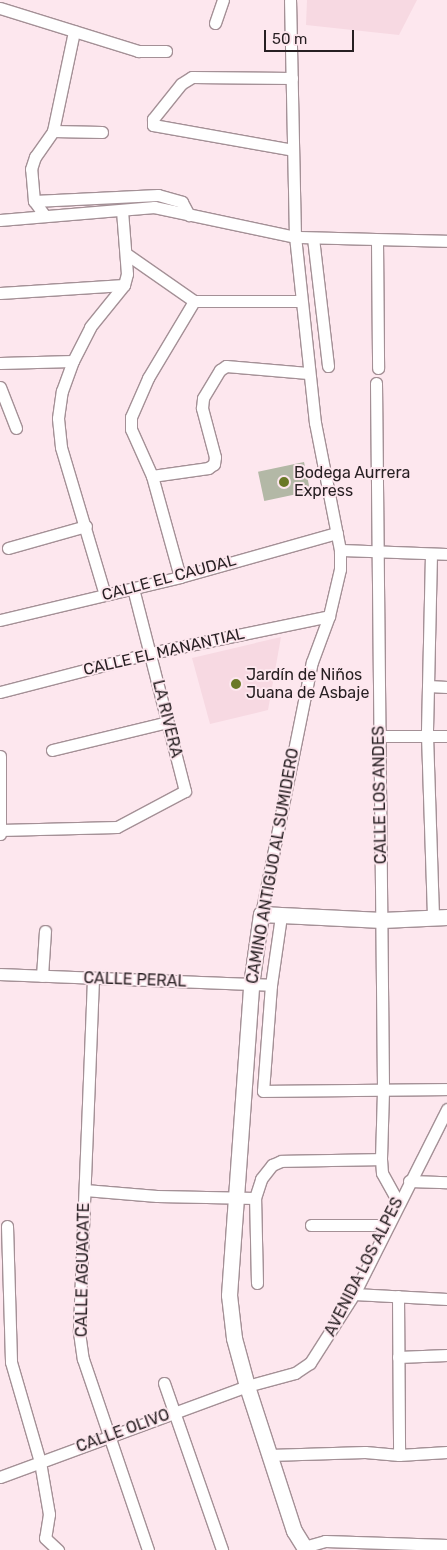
<!DOCTYPE html>
<html>
<head>
<meta charset="utf-8">
<style>
	body { margin:0 }
	#map { position:relative; width:447px; height:1550px; overflow:hidden; background:#fde7ee; font-family:Rubik,sans-serif }
	div>[style] { position:absolute }
	.built>* { inset:0; background:#f7d9e2 }
	.building>* { inset:0; background:#b3b8a6; transform-origin:0 0 }
	.roads { filter:drop-shadow(1px 0 #a49096) drop-shadow(-1px 0 #a49096) drop-shadow(0 1px #a49096) drop-shadow(0 -1px #a49096) }
	.minor>* { height:11px; margin:-5.5px; padding:0 5.5px; transform-origin:5.5px; border-radius:5.5px; background:#fff }
	.major>* { height:15px; margin:-7.5px; padding:0 7.5px; transform-origin:7.5px; border-radius:7.5px; background:#fff }
	.dots>* { width:14px; height:14px; translate:-50% -50%; box-sizing:border-box; border:2px solid #fde7ee; border-radius:50% }
	span { translate:-50% -50%; white-space:nowrap; text-align:center; line-height:1.15; -webkit-text-stroke:4px #fde7ee; paint-order:stroke }
	.poi-label { font-size:16px; color:#271f22 }
	.left { translate:0 -50%; text-align:left }
	.street-label { font-size:16px; color:#271f22 }
	.scale { position:absolute; left:264px; top:30px; width:90px; height:22px; box-sizing:border-box; border:2px solid #271f22; border-top:0; padding-left:6px; font-size:15px; line-height:18px; white-space:nowrap; color:#271f22; -webkit-text-stroke:4px #fde7ee; paint-order:stroke }
</style>
</head>
<body>
<div id="map">
	<div class="built">
		<div style="clip-path:polygon(307px 0,417px 0,399px 35px,306px 25px)"></div>
		<div style="clip-path:polygon(281px 637px,268px 710px,210px 724px,192px 658px)"></div>
	</div>
	<div class="building">
		<div style="left:304px;top:462px;width:30px;height:47px;rotate:78deg"></div>
	</div>
	<div class="roads">
		<div class="minor">
			<div style="left:0;top:8px;width:145px;rotate:17.3deg"></div>
			<div style="left:138px;top:51px;width:28px"></div>
			<div style="left:215px;top:23px;width:24px;rotate:-71deg"></div>
			<div style="left:292px;top:78px;width:100px;rotate:-179.4deg"></div>
			<div style="left:192px;top:77px;width:13px;rotate:148deg"></div>
			<div style="left:181px;top:84px;width:45px;rotate:128.7deg"></div>
			<div style="left:153px;top:119px;width:6px;rotate:90deg"></div>
			<div style="left:153px;top:125px;width:142px;rotate:10.1deg"></div>
			<div style="left:53px;top:131px;width:49px;rotate:1.2deg"></div>
			<div style="left:34px;top:201px;width:124px;rotate:-2.8deg"></div>
			<div style="left:158px;top:195px;width:25px;rotate:16deg"></div>
			<div style="left:182px;top:202px;width:15px;rotate:62deg"></div>
			<div style="left:45px;top:216px;width:19px;rotate:-126deg"></div>
			<div style="left:34px;top:201px;width:32px;rotate:-95deg"></div>
			<div style="left:31px;top:169px;width:13px;rotate:-72deg"></div>
			<div style="left:35px;top:157px;width:32px;rotate:-55deg"></div>
			<div style="left:53px;top:131px;width:102px;rotate:-78.1deg"></div>
			<div style="left:0;top:220px;width:155px;rotate:-4.8deg"></div>
			<div style="left:154px;top:207px;width:144px;rotate:12deg"></div>
			<div style="left:295px;top:237px;width:152px;rotate:1.5deg"></div>
			<div style="left:313px;top:238px;width:129px;rotate:83.3deg"></div>
			<div style="left:377px;top:241px;width:127px;rotate:89.5deg"></div>
			<div style="left:128px;top:255px;width:80px;rotate:34.9deg"></div>
			<div style="left:194px;top:301px;width:107px"></div>
			<div style="left:0;top:293px;width:124px;rotate:-3.7deg"></div>
			<div style="left:0;top:363px;width:73px;rotate:-1.6deg"></div>
			<div style="left:376px;top:383px;width:708px;rotate:89.43deg"></div>
			<div style="left:383px;top:1091px;width:68px;rotate:91.7deg"></div>
			<div style="left:381px;top:1159px;width:14px;rotate:86deg"></div>
			<div style="left:382px;top:1173px;width:33px;rotate:61deg"></div>
			<div style="left:0;top:387px;width:44px;rotate:68.7deg"></div>
			<div style="left:152px;top:476px;width:57px;rotate:-8.1deg"></div>
			<div style="left:208px;top:468px;width:7px;rotate:-34deg"></div>
			<div style="left:214px;top:464px;width:7px;rotate:-82deg"></div>
			<div style="left:215px;top:457px;width:51px;rotate:-104.9deg"></div>
			<div style="left:202px;top:408px;width:10px;rotate:-84deg"></div>
			<div style="left:203px;top:398px;width:33px;rotate:-59deg"></div>
			<div style="left:220px;top:370px;width:7px;rotate:-34deg"></div>
			<div style="left:226px;top:366px;width:82px;rotate:4.9deg"></div>
			<div style="left:8px;top:548px;width:81px;rotate:-15.8deg"></div>
			<div style="left:340px;top:550px;width:107px;rotate:2.1deg"></div>
			<div style="left:431px;top:554px;width:181px;rotate:91.3deg"></div>
			<div style="left:427px;top:735px;width:182px;rotate:88.1deg"></div>
			<div style="left:180px;top:577px;width:105px;rotate:-105.5deg"></div>
			<div style="left:152px;top:476px;width:51px;rotate:-114.1deg"></div>
			<div style="left:131px;top:429px;width:12px;rotate:-90deg"></div>
			<div style="left:131px;top:417px;width:43px;rotate:-66.4deg"></div>
			<div style="left:148px;top:378px;width:90px;rotate:-59.1deg"></div>
			<div style="left:105px;top:595px;width:154px;rotate:-106.6deg"></div>
			<div style="left:61px;top:447px;width:29px;rotate:-96deg"></div>
			<div style="left:58px;top:418px;width:27px;rotate:-82deg"></div>
			<div style="left:62px;top:391px;width:32px;rotate:-70deg"></div>
			<div style="left:73px;top:361px;width:38px;rotate:-63deg"></div>
			<div style="left:90px;top:327px;width:54px;rotate:-51deg"></div>
			<div style="left:124px;top:285px;width:11px;rotate:-75deg"></div>
			<div style="left:127px;top:274px;width:64px;rotate:-94.5deg"></div>
			<div style="left:0;top:620px;width:185px;rotate:-13.4deg"></div>
			<div style="left:180px;top:577px;width:163px;rotate:-15.7deg"></div>
			<div style="left:428px;top:686px;width:19px;rotate:3deg"></div>
			<div style="left:0;top:692px;width:156px;rotate:-14.5deg"></div>
			<div style="left:151px;top:653px;width:182px;rotate:-11.7deg"></div>
			<div style="left:379px;top:736px;width:68px"></div>
			<div style="left:52px;top:750px;width:119px;rotate:-13.6deg"></div>
			<div style="left:0;top:756px;width:78px;rotate:90deg"></div>
			<div style="left:0;top:830px;width:117px;rotate:-1.5deg"></div>
			<div style="left:117px;top:827px;width:77px;rotate:-27.9deg"></div>
			<div style="left:185px;top:791px;width:209px;rotate:-104.4deg"></div>
			<div style="left:261px;top:914px;width:257px;rotate:-78.6deg"></div>
			<div style="left:312px;top:662px;width:49px;rotate:-69.7deg"></div>
			<div style="left:329px;top:616px;width:48px;rotate:-76.8deg"></div>
			<div style="left:340px;top:569px;width:19px;rotate:-90deg"></div>
			<div style="left:340px;top:550px;width:129px;rotate:-101.1deg"></div>
			<div style="left:315px;top:423px;width:187px;rotate:-96.1deg"></div>
			<div style="left:295px;top:237px;width:237px;rotate:-91.2deg"></div>
			<div style="left:281px;top:916px;width:70px;rotate:98.2deg"></div>
			<div style="left:271px;top:985px;width:106px;rotate:94.3deg"></div>
			<div style="left:263px;top:1091px;width:184px;rotate:-0.6deg"></div>
			<div style="left:0;top:974px;width:271px;rotate:2.3deg"></div>
			<div style="left:42px;top:976px;width:45px;rotate:-86.2deg"></div>
			<div style="left:93px;top:979px;width:353px;rotate:92.3deg"></div>
			<div style="left:79px;top:1332px;width:27px;rotate:82deg"></div>
			<div style="left:83px;top:1359px;width:202px;rotate:71.2deg"></div>
			<div style="left:409px;top:1181px;width:38px;rotate:2deg"></div>
			<div style="left:85px;top:1190px;width:72px;rotate:4.8deg"></div>
			<div style="left:157px;top:1196px;width:98px;rotate:1.2deg"></div>
			<div style="left:311px;top:1225px;width:75px"></div>
			<div style="left:7px;top:1226px;width:136px;rotate:88.3deg"></div>
			<div style="left:11px;top:1362px;width:104px;rotate:73.8deg"></div>
			<div style="left:40px;top:1462px;width:53px;rotate:80.2deg"></div>
			<div style="left:49px;top:1514px;width:24px;rotate:99deg"></div>
			<div style="left:45px;top:1538px;width:18px;rotate:43deg"></div>
			<div style="left:257px;top:1283px;width:85px;rotate:-91.3deg"></div>
			<div style="left:255px;top:1198px;width:20px;rotate:-72deg"></div>
			<div style="left:261px;top:1179px;width:18px;rotate:-52deg"></div>
			<div style="left:272px;top:1165px;width:10px;rotate:-24deg"></div>
			<div style="left:281px;top:1161px;width:100px;rotate:-1.1deg"></div>
			<div style="left:354px;top:1294px;width:93px;rotate:3.1deg"></div>
			<div style="left:398px;top:1296px;width:159px;rotate:89.6deg"></div>
			<div style="left:398px;top:1357px;width:49px;rotate:-2.3deg"></div>
			<div style="left:164px;top:1383px;width:177px;rotate:70.8deg"></div>
			<div style="left:269px;top:1455px;width:96px;rotate:-1.8deg"></div>
			<div style="left:365px;top:1452px;width:34px;rotate:5deg"></div>
			<div style="left:399px;top:1455px;width:48px;rotate:-3.6deg"></div>
			<div style="left:0;top:1477px;width:263px;rotate:-20.2deg"></div>
			<div style="left:247px;top:1386px;width:50px;rotate:-15.2deg"></div>
			<div style="left:295px;top:1373px;width:18px;rotate:-34deg"></div>
			<div style="left:310px;top:1363px;width:82px;rotate:-57.5deg"></div>
			<div style="left:354px;top:1294px;width:207px;rotate:-63.3deg"></div>
			<div style="left:304px;top:1547px;width:22px;rotate:-16deg"></div>
			<div style="left:325px;top:1541px;width:122px;rotate:1.9deg"></div>
		</div>
		<div class="major">
			<div style="left:306px;top:1550px;width:22px;rotate:-122deg"></div>
			<div style="left:294px;top:1531px;width:152px;rotate:-108deg"></div>
			<div style="left:247px;top:1386px;width:50px;rotate:-105.2deg"></div>
			<div style="left:234px;top:1338px;width:43px;rotate:-96.6deg"></div>
			<div style="left:229px;top:1295px;width:311px;rotate:-85.9deg"></div>
			<div style="left:251px;top:985px;width:72px;rotate:-82deg"></div>
			<div style="left:261px;top:914px;width:121px;rotate:2.8deg"></div>
			<div style="left:382px;top:920px;width:65px;rotate:-2.6deg"></div>
		</div>
	</div>
	<div class="dots">
		<div style="left:284px;top:482px;background:#6a7826"></div>
		<div style="left:236px;top:684px;background:#6a7826"></div>
	</div>
	<div class="poi-label">
		<span class="left" style="left:294px;top:482px">Bodega Aurrera<br>Express</span>
		<span class="left" style="left:246px;top:684px">Jardín de Niños<br>Juana de Asbaje</span>
	</div>
	<div class="street-label">
		<span style="left:169px;top:578px;rotate:-15deg">CALLE EL CAUDAL</span>
		<span style="left:164px;top:652px;rotate:-13deg">CALLE EL MANANTIAL</span>
		<span style="left:167px;top:719px;rotate:76deg">LA RIVERA</span>
		<span style="left:380px;top:795px;rotate:-91deg">CALLE LOS ANDES</span>
		<span style="left:273px;top:866px;rotate:-80deg">CAMINO ANTIGUO AL SUMIDERO</span>
		<span style="left:135px;top:980px;rotate:2deg">CALLE PERAL</span>
		<span style="left:364px;top:1267px;rotate:-63deg">AVENIDA LOS ALPES</span>
		<span style="left:83px;top:1270px;rotate:-89deg">CALLE AGUACATE</span>
		<span style="left:123px;top:1431px;rotate:-20deg">CALLE OLIVO</span>
	</div>
	<div class="scale">50 m</div>
</div>
</body>
</html>
